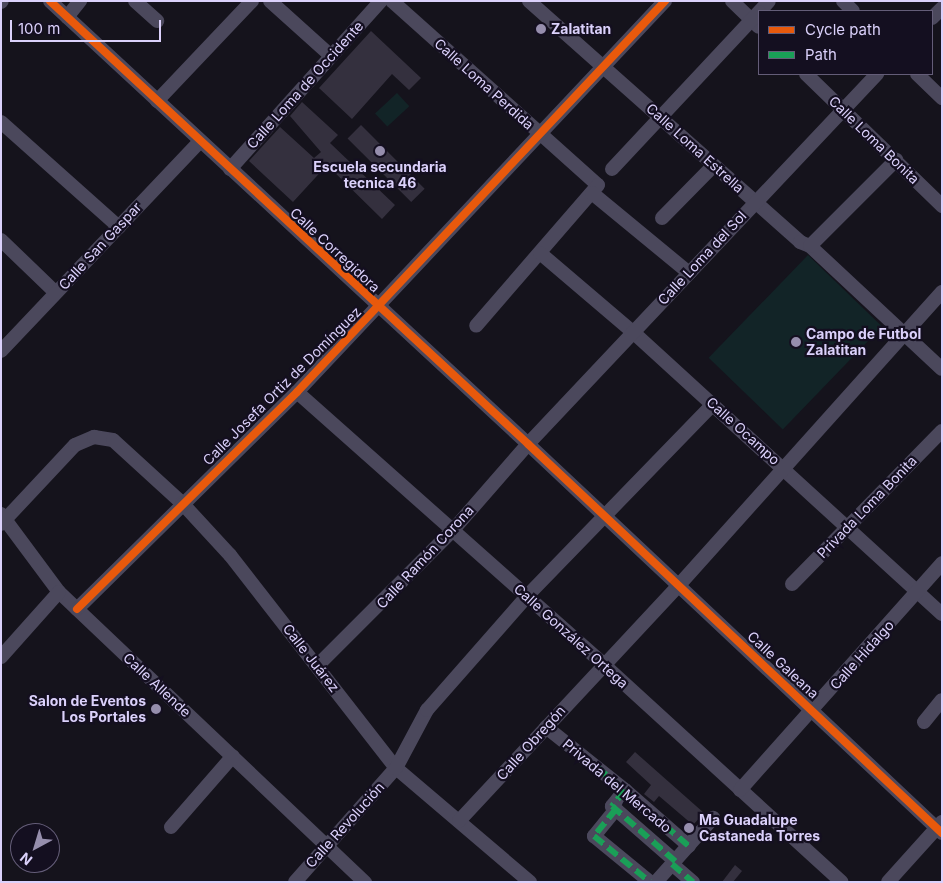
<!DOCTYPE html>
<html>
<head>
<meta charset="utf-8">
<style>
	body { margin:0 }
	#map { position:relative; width:943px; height:883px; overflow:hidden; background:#15131c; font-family:Inter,sans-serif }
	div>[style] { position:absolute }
	.green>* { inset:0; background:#122427; transform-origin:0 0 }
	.building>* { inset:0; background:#34303e; transform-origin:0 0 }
	.minor>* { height:14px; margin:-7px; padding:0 7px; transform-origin:7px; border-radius:7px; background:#4b485c }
	.quiet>* { height:6px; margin-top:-3px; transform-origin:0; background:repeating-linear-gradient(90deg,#1a9f57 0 12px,transparent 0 18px) }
	.cycleway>* { height:8px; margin:-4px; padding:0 4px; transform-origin:4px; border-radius:4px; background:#e8590c }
	.dots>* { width:14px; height:14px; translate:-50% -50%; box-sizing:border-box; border:2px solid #140f20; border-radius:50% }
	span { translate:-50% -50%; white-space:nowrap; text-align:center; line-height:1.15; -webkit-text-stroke:4.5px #140f20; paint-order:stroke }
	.poi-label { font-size:14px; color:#dbd1fb; font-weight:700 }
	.left { translate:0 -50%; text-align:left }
	.right { translate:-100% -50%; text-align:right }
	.street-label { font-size:14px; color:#dbd1fb }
	.frame { position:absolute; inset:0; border:2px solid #dbd1fb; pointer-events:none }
	.legend { position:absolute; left:758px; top:10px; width:175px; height:65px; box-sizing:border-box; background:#140f20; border:1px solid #645d78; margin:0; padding:6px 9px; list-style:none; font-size:15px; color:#dbd1fb }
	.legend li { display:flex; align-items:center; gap:10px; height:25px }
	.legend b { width:25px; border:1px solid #645d78 }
	.north { position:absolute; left:10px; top:823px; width:50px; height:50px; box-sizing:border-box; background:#140f20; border:1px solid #645d78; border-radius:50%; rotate:219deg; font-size:14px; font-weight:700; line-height:20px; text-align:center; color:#dbd1fb }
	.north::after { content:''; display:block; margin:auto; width:18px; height:22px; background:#968ead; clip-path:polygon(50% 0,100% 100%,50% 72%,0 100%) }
	.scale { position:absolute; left:10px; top:20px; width:151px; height:22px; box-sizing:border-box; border:2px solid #dbd1fb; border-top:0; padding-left:6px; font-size:15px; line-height:18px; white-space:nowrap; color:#dbd1fb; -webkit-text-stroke:4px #140f20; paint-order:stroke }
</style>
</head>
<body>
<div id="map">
	<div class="green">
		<div style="left:397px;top:93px;width:18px;height:30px;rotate:47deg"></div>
		<div style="left:808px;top:255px;width:103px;height:143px;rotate:44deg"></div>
	</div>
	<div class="building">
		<div style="clip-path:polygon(371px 31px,421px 78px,409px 90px,392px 74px,352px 119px,319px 88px)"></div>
		<div style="clip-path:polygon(302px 102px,338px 135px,330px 143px,395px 205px,382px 219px,327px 165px,293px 202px,249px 161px,280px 127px,314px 158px,321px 152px,290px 116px)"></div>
		<div style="left:361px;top:125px;width:90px;height:19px;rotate:45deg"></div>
		<div style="clip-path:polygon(635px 752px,704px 813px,693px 825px,659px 796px,654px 802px,644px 794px,651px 785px,626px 762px)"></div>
		<div style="clip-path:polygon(735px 865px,742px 871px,733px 882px,722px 882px)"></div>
	</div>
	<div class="minor">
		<div style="left:50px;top:1px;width:652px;rotate:42.82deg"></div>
		<div style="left:528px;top:444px;width:568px;rotate:43.22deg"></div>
		<div style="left:135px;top:1px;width:30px;rotate:42deg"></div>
		<div style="left:270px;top:1px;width:82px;rotate:42deg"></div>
		<div style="left:392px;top:1px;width:276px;rotate:41.8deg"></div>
		<div style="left:598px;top:185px;width:186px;rotate:130.9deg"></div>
		<div style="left:529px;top:1px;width:363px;rotate:41.6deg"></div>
		<div style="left:800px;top:242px;width:11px;rotate:22deg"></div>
		<div style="left:810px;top:246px;width:180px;rotate:43deg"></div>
		<div style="left:732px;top:1px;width:37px;rotate:44deg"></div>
		<div style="left:843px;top:1px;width:14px;rotate:45deg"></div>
		<div style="left:1px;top:2px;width:1px;rotate:-45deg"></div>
		<div style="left:760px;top:11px;width:13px;rotate:-48deg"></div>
		<div style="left:67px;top:17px;width:21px;rotate:-51deg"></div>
		<div style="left:932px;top:18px;width:14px;rotate:-45deg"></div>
		<div style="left:806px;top:74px;width:190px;rotate:44.1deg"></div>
		<div style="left:917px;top:74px;width:35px;rotate:44deg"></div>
		<div style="left:157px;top:101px;width:138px;rotate:-46.5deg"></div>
		<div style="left:1px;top:122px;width:158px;rotate:41.7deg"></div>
		<div style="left:230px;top:169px;width:226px;rotate:-48.1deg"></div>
		<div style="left:612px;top:169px;width:215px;rotate:-46.9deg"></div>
		<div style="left:592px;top:193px;width:126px;rotate:39.5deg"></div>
		<div style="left:662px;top:218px;width:74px;rotate:-45.5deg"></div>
		<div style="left:1px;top:240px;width:76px;rotate:43.9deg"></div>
		<div style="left:810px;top:246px;width:122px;rotate:-45deg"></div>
		<div style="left:540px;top:253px;width:123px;rotate:40.4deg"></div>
		<div style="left:634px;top:333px;width:417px;rotate:42.4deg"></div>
		<div style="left:1px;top:351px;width:289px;rotate:-46.5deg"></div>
		<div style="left:297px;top:392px;width:409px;rotate:41.6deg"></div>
		<div style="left:603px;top:664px;width:323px;rotate:42.4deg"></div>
		<div style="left:1px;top:514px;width:97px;rotate:53.4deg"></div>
		<div style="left:59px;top:592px;width:422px;rotate:43.5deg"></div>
		<div style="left:1px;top:524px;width:108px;rotate:-46.9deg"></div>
		<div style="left:75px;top:445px;width:21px;rotate:-23deg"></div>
		<div style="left:94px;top:437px;width:19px;rotate:9deg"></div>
		<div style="left:113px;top:440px;width:93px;rotate:42.4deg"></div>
		<div style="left:182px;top:503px;width:71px;rotate:47.3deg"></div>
		<div style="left:230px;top:555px;width:270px;rotate:52.1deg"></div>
		<div style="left:396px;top:768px;width:176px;rotate:40.4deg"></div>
		<div style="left:792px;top:584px;width:214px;rotate:-45.6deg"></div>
		<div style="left:77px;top:609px;width:309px;rotate:-44.6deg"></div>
		<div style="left:297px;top:392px;width:537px;rotate:-46.74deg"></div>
		<div style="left:1px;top:657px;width:87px;rotate:-48.3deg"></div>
		<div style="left:317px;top:666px;width:192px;rotate:-45deg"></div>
		<div style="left:453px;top:530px;width:114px;rotate:-48.9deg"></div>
		<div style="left:528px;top:444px;width:509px;rotate:-46.67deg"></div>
		<div style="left:924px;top:722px;width:28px;rotate:-51deg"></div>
		<div style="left:546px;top:727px;width:101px;rotate:38.6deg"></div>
		<div style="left:625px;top:790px;width:85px;rotate:41.2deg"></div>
		<div style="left:625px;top:790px;width:21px;rotate:129deg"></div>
		<div style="left:612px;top:806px;width:84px;rotate:41.1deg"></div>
		<div style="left:740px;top:790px;width:304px;rotate:-48.3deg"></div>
		<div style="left:616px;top:809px;width:35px;rotate:129deg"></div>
		<div style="left:594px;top:836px;width:72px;rotate:39.4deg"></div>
		<div style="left:459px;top:821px;width:323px;rotate:-47deg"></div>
		<div style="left:679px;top:585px;width:394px;rotate:-48.1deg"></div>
		<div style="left:171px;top:827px;width:94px;rotate:-48.9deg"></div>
		<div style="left:672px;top:864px;width:28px;rotate:41deg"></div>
		<div style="left:295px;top:882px;width:152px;rotate:-48.5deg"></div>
		<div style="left:396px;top:768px;width:66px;rotate:-61.9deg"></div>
		<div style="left:427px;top:710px;width:152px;rotate:-48.7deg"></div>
		<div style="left:527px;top:596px;width:267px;rotate:-45.9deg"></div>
		<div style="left:656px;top:882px;width:86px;rotate:-48.3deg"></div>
		<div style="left:888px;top:882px;width:81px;rotate:-48deg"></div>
	</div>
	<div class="quiet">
		<div style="left:597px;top:767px;width:121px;rotate:40.7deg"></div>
		<div style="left:625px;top:790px;width:21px;rotate:129deg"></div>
		<div style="left:612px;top:806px;width:84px;rotate:41.1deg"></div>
		<div style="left:616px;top:809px;width:35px;rotate:129deg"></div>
		<div style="left:594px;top:836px;width:72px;rotate:39.4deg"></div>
		<div style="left:672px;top:864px;width:28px;rotate:41deg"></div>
	</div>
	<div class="cycleway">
		<div style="left:50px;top:1px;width:652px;rotate:42.82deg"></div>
		<div style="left:528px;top:444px;width:568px;rotate:43.22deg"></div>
		<div style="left:77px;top:609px;width:309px;rotate:-44.6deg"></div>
		<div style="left:297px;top:392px;width:537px;rotate:-46.74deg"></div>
	</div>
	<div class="dots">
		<div style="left:541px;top:29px;background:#968ead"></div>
		<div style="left:380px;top:151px;background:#968ead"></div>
		<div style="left:796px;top:342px;background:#968ead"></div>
		<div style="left:156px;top:709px;background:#968ead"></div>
		<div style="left:689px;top:828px;background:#968ead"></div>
	</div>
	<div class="poi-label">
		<span class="left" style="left:551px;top:29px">Zalatitan</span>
		<span style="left:380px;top:175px">Escuela secundaria<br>tecnica 46</span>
		<span class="left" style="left:806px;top:342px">Campo de Futbol<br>Zalatitan</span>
		<span class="right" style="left:146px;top:709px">Salon de Eventos<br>Los Portales</span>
		<span class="left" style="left:699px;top:828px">Ma Guadalupe<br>Castaneda Torres</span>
	</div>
	<div class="street-label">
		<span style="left:484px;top:84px;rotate:42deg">Calle Loma Perdida</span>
		<span style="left:305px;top:85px;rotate:-48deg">Calle Loma de Occidente</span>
		<span style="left:874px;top:140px;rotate:44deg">Calle Loma Bonita</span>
		<span style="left:695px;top:148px;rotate:42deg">Calle Loma Estrella</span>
		<span style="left:100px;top:246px;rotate:-47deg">Calle San Gaspar</span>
		<span style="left:335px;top:250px;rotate:43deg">Calle Corregidora</span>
		<span style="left:702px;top:258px;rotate:-47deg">Calle Loma del Sol</span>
		<span style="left:282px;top:386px;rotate:-45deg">Calle Josefa Ortiz de Domínguez</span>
		<span style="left:743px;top:431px;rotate:42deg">Calle Ocampo</span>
		<span style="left:867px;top:507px;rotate:-46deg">Privada Loma Bonita</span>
		<span style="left:425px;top:557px;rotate:-47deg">Calle Ramón Corona</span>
		<span style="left:571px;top:636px;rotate:42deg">Calle González Ortega</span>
		<span style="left:862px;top:655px;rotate:-48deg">Calle Hidalgo</span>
		<span style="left:311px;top:658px;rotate:52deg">Calle Juárez</span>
		<span style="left:783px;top:665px;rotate:43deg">Calle Galeana</span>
		<span style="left:157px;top:685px;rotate:43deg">Calle Allende</span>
		<span style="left:531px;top:743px;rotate:-48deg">Calle Obregón</span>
		<span style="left:617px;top:786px;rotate:40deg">Privada del Mercado</span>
		<span style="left:345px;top:825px;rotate:-48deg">Calle Revolución</span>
	</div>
	<div class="frame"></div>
	<ul class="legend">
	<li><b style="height:6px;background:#e8590c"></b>Cycle path</li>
	<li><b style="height:6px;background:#1a9f57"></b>Path</li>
	</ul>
	<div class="north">N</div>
	<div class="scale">100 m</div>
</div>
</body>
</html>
